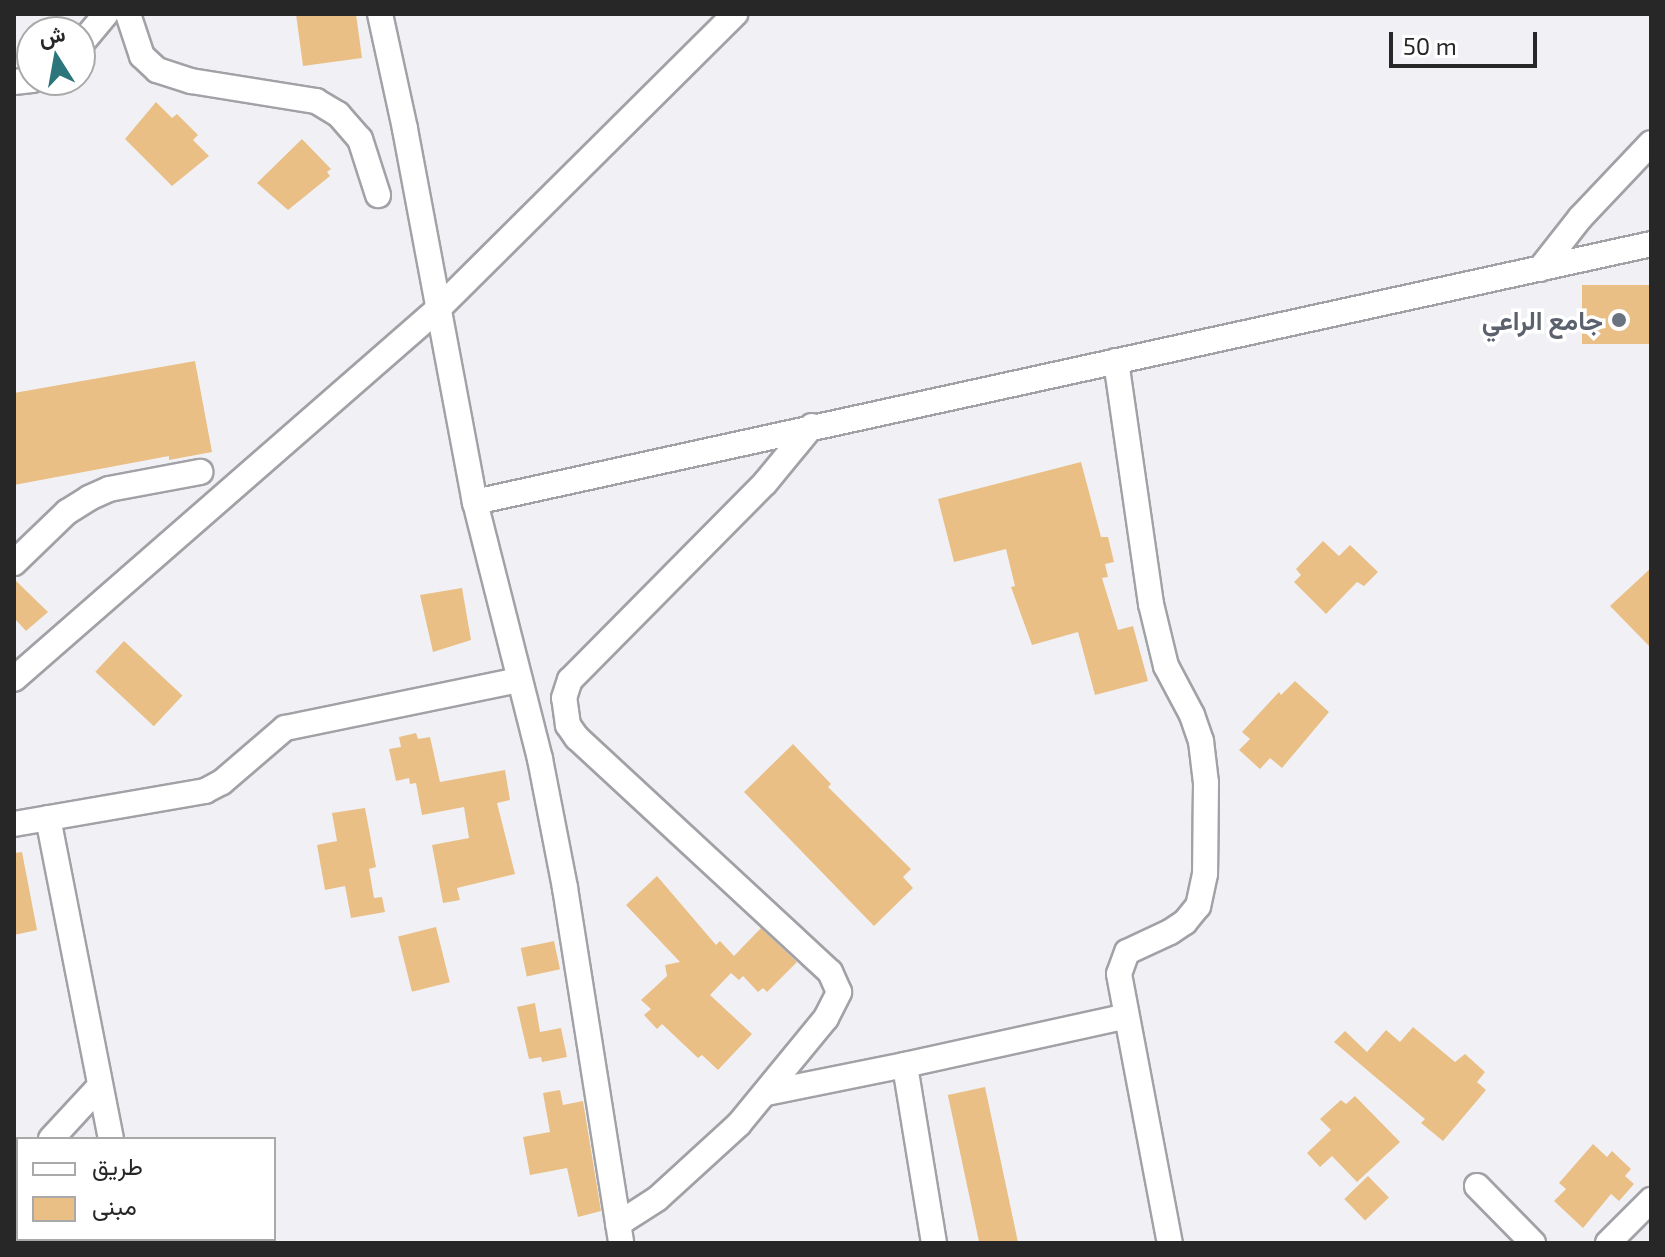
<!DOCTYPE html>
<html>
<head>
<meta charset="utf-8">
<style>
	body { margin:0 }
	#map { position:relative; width:1665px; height:1257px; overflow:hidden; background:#f1f1f5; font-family:"Exo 2",Vazirmatn,sans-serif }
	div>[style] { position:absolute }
	.building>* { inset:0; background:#e9bf86; transform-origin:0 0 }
	.roads { filter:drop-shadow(2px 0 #a1a2a6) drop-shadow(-2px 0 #a1a2a6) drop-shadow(0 2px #a1a2a6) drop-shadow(0 -2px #a1a2a6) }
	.minor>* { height:24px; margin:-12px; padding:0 12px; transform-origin:12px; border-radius:12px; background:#fff }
	.dots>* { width:22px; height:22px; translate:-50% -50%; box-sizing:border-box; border:4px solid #fff; border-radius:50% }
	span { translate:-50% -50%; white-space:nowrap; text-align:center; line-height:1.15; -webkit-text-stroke:7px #fff; paint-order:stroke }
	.worship-label { font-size:26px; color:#5b616d; font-weight:700 }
	.right { translate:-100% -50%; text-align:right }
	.frame { position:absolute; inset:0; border:16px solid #272728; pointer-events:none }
	.legend { position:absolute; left:16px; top:1137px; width:260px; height:104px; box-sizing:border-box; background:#fff; border:2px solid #a9a9a9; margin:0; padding:10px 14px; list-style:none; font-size:24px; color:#272728 }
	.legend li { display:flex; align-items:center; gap:16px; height:40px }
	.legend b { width:40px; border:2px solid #a9a9a9 }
	.north { position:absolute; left:16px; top:16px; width:80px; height:80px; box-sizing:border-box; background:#fff; border:2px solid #a9a9a9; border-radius:50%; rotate:349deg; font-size:22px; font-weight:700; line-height:32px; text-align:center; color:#272728 }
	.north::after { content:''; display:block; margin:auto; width:28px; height:36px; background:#2c767b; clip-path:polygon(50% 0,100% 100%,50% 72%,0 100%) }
	.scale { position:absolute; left:1389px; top:32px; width:148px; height:36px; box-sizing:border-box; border:4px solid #272728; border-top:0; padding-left:10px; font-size:24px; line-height:28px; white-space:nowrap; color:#272728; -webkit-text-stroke:6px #fff; paint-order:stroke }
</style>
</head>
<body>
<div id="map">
	<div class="building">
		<div style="clip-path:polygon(296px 14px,356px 14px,362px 58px,303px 66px)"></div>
		<div style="clip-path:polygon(156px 102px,172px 118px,177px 114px,198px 135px,193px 140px,209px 156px,172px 186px,125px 139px)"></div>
		<div style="clip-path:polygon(302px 139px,331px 169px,327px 172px,330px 176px,288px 210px,257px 183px)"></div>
		<div style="left:1651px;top:285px;width:59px;height:69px;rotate:90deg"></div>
		<div style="clip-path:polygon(195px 361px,212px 452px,169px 460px,169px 456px,14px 485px,14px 393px)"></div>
		<div style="clip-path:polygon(1081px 462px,1101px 537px,1108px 537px,1114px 562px,1105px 564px,1108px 577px,1102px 578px,1118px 630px,1133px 626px,1148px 681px,1095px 695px,1078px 632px,1032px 645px,1011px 587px,1015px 586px,1006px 549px,954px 562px,938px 499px)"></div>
		<div style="clip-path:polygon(1323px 541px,1339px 556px,1350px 545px,1378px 572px,1364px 586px,1357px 582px,1326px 614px,1294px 582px,1301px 575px,1296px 569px)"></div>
		<div style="clip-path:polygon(1651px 568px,1651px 648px,1610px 606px)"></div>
		<div style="clip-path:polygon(14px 579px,48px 612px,26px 631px,14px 618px)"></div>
		<div style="clip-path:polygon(462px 588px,471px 640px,433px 652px,420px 595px)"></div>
		<div style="left:124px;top:641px;width:80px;height:42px;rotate:43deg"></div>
		<div style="clip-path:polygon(1295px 681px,1329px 712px,1282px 768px,1270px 758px,1260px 769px,1239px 750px,1250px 739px,1242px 732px,1279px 692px,1281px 695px)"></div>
		<div style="clip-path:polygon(416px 733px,418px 739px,430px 737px,440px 782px,505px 770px,510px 800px,497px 803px,515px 874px,457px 888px,460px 900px,443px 903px,432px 845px,469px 838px,464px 807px,422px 815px,416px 783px,410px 784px,409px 778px,396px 781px,389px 749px,401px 747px,399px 737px)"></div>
		<div style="clip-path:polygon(793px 744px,831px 784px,828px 787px,911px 869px,903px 877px,913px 888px,874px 926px,744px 792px)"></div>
		<div style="clip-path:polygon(365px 808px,376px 867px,369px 869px,374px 898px,382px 897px,385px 912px,351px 918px,345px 886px,325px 890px,317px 845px,337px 841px,332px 813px)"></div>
		<div style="clip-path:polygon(22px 852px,37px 930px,14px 935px,14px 853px)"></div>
		<div style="clip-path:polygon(657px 876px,716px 945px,720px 941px,734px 956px,761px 928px,797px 962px,767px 992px,763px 988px,758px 992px,743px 976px,739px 980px,731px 973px,710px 995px,752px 1034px,718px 1070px,702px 1055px,698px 1058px,662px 1024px,657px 1029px,644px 1015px,651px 1009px,641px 1000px,667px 976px,665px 965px,680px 962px,626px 905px)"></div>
		<div style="left:436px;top:927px;width:57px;height:39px;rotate:76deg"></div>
		<div style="left:554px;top:941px;width:29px;height:34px;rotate:78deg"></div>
		<div style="clip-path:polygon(535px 1003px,540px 1032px,561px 1028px,567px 1057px,542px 1062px,541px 1057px,529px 1059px,517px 1007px)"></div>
		<div style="clip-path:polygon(1413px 1027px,1455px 1062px,1465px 1054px,1485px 1072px,1477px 1082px,1486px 1090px,1443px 1141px,1421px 1123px,1425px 1119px,1334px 1042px,1345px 1031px,1367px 1052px,1386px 1030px,1400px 1042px)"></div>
		<div style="left:985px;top:1087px;width:159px;height:38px;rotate:78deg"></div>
		<div style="clip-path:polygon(560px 1090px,563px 1105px,583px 1101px,601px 1211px,578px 1217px,567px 1168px,530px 1175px,523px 1137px,550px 1132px,543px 1093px)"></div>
		<div style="clip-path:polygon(1355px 1096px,1400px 1142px,1357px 1182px,1332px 1156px,1320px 1167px,1307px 1153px,1331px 1130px,1320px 1119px,1341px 1100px,1346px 1104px)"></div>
		<div style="clip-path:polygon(1593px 1144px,1607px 1157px,1612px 1151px,1631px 1169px,1625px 1176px,1634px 1184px,1619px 1201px,1611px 1194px,1583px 1228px,1554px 1201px,1566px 1189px,1559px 1183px)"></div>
		<div style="left:1368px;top:1176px;width:30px;height:33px;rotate:46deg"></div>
	</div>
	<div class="roads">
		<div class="minor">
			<div style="left:128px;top:14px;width:44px;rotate:71.6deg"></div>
			<div style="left:142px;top:56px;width:21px;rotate:43deg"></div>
			<div style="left:157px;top:70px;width:36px;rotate:18deg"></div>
			<div style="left:191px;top:81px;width:127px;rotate:9.1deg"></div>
			<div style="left:316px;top:101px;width:26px;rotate:31deg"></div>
			<div style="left:338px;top:114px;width:33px;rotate:49deg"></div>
			<div style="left:360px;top:139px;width:59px;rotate:72.2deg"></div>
			<div style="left:380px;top:14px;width:118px;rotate:77.7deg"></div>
			<div style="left:405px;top:129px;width:380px;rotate:79.4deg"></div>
			<div style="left:475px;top:502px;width:265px;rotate:75.8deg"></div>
			<div style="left:540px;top:759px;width:131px;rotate:79deg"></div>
			<div style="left:565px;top:888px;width:359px;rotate:81deg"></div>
			<div style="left:80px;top:45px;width:40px;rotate:-50deg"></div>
			<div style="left:14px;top:82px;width:18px;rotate:-6deg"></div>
			<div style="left:1540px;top:269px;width:65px;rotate:-51.9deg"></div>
			<div style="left:1580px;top:218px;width:103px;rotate:-46.6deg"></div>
			<div style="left:1116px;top:361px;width:246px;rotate:81.8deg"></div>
			<div style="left:1151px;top:604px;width:64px;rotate:76.4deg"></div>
			<div style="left:1166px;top:666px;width:55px;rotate:62deg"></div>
			<div style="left:1192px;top:715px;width:28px;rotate:71deg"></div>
			<div style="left:1201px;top:741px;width:42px;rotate:83.2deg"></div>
			<div style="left:1206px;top:783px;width:91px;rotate:90.6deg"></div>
			<div style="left:1205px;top:874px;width:33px;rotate:102deg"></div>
			<div style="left:1198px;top:906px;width:21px;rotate:129deg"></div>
			<div style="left:1185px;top:922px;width:18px;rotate:146deg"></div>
			<div style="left:1170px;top:932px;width:47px;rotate:155.1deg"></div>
			<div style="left:1127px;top:952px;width:23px;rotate:110deg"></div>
			<div style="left:1119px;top:974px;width:274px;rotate:79.3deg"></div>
			<div style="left:475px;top:502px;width:1204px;rotate:-12.37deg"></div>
			<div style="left:14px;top:563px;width:74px;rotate:-43.9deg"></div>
			<div style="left:67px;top:512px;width:26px;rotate:-32deg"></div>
			<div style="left:89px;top:498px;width:22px;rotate:-24deg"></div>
			<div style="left:109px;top:489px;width:93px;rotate:-10.6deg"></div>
			<div style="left:14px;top:679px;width:563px;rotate:-41.11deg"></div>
			<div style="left:438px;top:309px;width:419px;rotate:-44.8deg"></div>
			<div style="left:48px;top:818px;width:327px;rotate:78.9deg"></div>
			<div style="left:14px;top:824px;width:194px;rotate:-9.8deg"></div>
			<div style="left:205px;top:791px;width:19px;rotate:-28deg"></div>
			<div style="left:222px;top:782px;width:83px;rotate:-40.6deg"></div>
			<div style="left:285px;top:728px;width:239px;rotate:-11.6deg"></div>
			<div style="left:766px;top:1093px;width:142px;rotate:-11.4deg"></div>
			<div style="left:51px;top:1139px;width:71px;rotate:-47.3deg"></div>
			<div style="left:1477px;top:1186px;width:80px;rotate:45.5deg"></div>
			<div style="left:618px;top:1224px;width:46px;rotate:-32.7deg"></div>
			<div style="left:657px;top:1199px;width:111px;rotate:-42.4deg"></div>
			<div style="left:739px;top:1124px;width:137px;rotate:-50.6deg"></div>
			<div style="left:826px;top:1018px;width:29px;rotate:-63deg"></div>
			<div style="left:839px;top:992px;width:22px;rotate:-114deg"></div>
			<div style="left:830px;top:972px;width:345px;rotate:-137.2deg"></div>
			<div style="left:577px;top:738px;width:16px;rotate:-125deg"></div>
			<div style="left:568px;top:725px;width:27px;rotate:-98deg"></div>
			<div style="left:564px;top:698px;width:19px;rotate:-72deg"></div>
			<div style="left:570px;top:680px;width:277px;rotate:-45.3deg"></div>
			<div style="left:765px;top:483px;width:74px;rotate:-50.5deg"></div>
			<div style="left:35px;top:1239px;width:4px;rotate:76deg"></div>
			<div style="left:133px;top:1239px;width:4px;rotate:76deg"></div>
			<div style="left:934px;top:1243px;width:180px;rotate:-99.3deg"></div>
			<div style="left:905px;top:1065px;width:224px;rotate:-12.4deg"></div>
			<div style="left:1608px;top:1243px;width:61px;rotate:-45deg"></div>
		</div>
	</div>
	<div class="dots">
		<div style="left:1619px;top:320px;background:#6b7280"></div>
	</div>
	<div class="worship-label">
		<span class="right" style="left:1603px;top:320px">جامع الراعي</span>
	</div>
	<div class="frame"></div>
	<ul class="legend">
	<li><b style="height:10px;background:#fff"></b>طريق</li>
	<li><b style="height:22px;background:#e9bf86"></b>مبنى</li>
	</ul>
	<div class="north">ش</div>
	<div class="scale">50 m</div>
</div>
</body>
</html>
